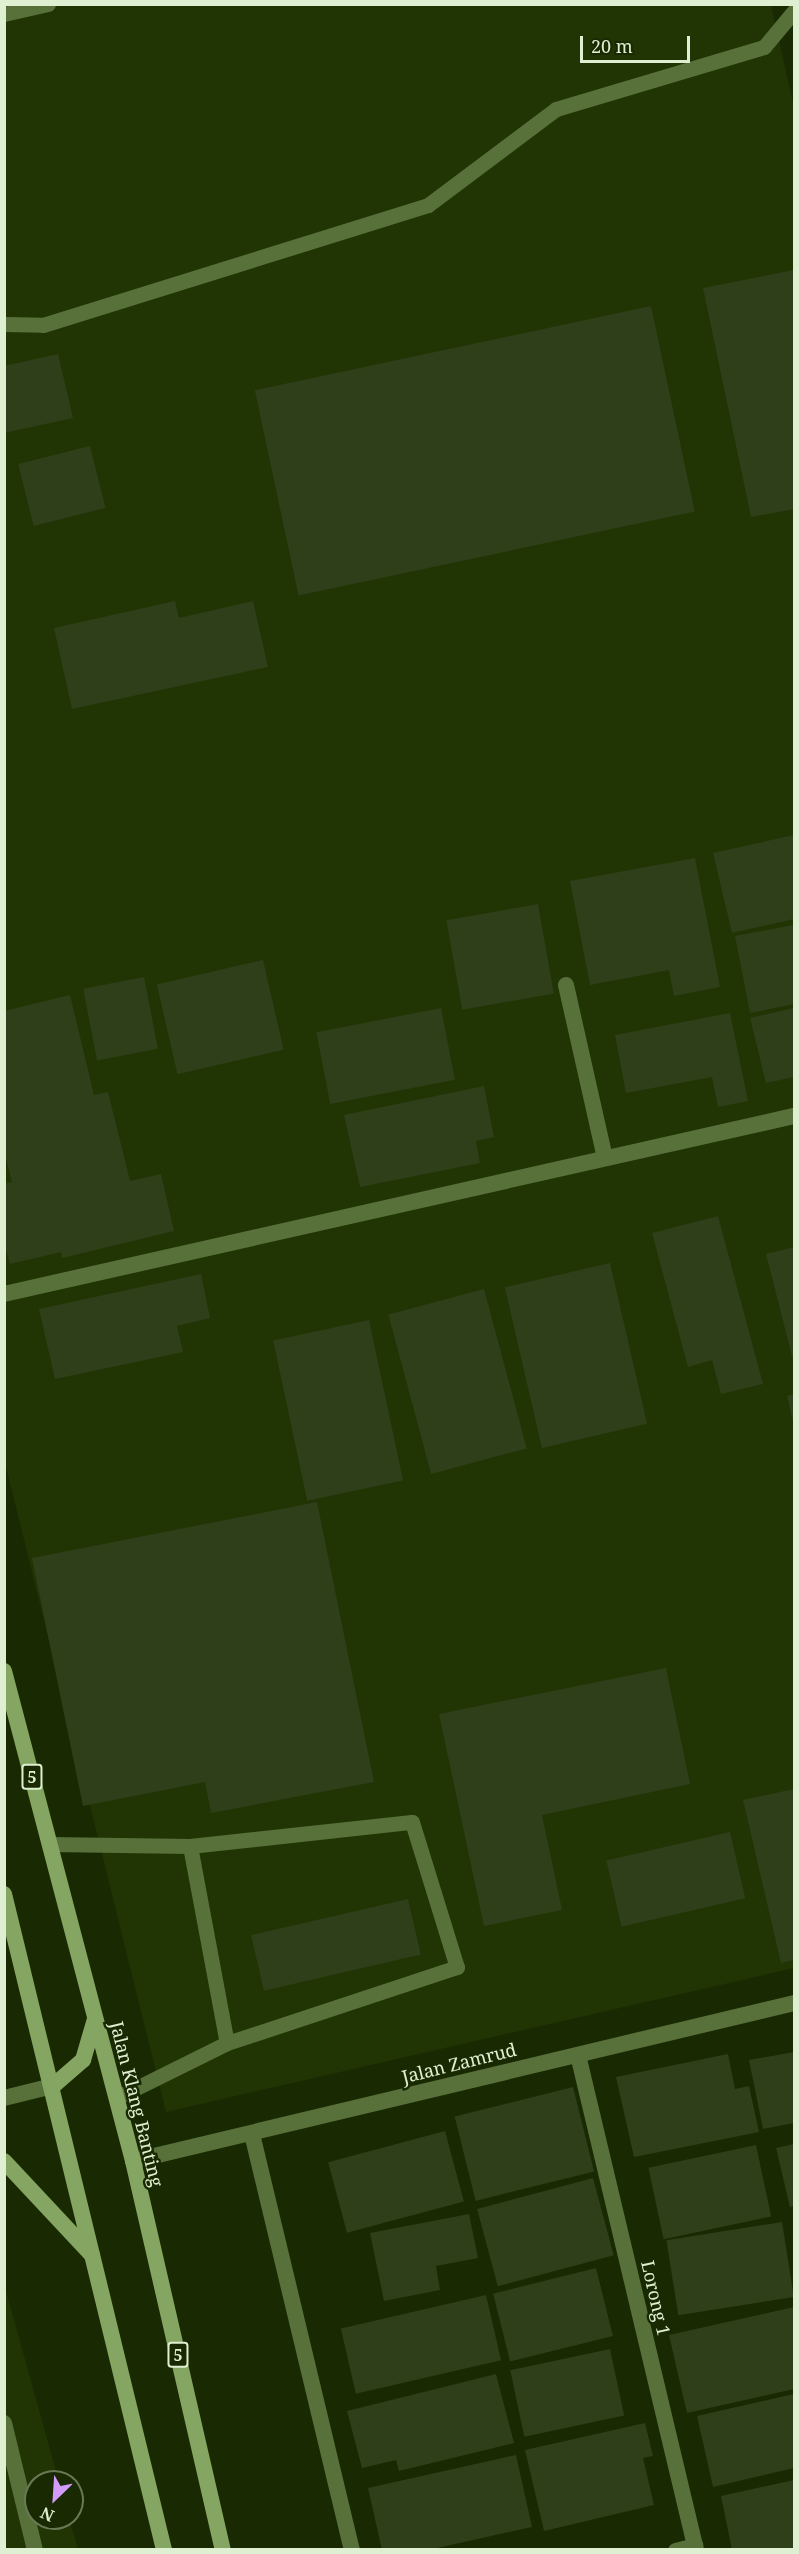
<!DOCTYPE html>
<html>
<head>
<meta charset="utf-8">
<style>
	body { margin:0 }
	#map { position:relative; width:799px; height:2554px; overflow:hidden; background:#192a02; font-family:"Noto Serif",serif }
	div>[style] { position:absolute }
	.built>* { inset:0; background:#213504 }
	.building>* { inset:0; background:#2e3f1a; transform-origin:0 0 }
	.service>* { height:15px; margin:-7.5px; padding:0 7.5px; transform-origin:7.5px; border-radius:7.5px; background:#58713b }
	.minor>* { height:16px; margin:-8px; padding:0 8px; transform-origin:8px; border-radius:8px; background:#58713b }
	.trunk>* { height:16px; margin:-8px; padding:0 8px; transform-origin:8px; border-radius:8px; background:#85a662 }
	span { translate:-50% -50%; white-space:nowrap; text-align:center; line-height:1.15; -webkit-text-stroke:5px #192a02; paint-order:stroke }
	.shield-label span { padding:2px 4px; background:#192a02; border:2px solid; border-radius:4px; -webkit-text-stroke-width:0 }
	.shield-label { font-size:16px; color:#dfefd1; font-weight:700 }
	.street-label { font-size:18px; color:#dfefd1 }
	.frame { position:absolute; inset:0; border:6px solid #dfefd1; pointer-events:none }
	.north { position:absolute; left:24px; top:2470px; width:60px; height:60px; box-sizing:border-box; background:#192a02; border:2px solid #687955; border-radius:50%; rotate:205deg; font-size:16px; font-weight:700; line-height:24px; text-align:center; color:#dfefd1 }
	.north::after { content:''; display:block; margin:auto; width:21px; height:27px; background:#d39cfc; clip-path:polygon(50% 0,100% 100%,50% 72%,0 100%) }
	.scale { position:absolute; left:580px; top:36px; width:110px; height:27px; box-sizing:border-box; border:3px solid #dfefd1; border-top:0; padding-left:8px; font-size:18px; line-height:21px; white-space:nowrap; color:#dfefd1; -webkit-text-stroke:4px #192a02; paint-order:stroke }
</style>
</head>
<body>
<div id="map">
	<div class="built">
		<div style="clip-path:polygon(4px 5px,771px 5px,794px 107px,794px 1968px,166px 2112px,5px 1463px)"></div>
		<div style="clip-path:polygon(4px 2284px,59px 2482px,36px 2482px,36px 2518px,69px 2518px,78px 2549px,5px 2549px)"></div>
	</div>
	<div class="building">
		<div style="clip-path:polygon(794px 270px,794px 509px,751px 517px,703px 288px)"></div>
		<div style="left:651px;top:306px;width:210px;height:405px;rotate:78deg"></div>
		<div style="clip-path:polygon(58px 354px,73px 418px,4px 433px,4px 366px)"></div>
		<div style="left:90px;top:446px;width:64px;height:74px;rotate:76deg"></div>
		<div style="clip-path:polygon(175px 601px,179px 618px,253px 601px,268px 667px,72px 709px,54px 628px)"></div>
		<div style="clip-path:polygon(794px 835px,794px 919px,732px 933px,713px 853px)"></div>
		<div style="clip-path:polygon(695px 858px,720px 987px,674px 996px,669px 970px,590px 985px,570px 881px)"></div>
		<div style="left:538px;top:904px;width:91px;height:93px;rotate:80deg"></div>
		<div style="clip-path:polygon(794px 925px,794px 1004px,750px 1013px,735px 936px)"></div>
		<div style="left:263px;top:960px;width:92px;height:109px;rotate:77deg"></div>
		<div style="left:144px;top:977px;width:73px;height:62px;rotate:79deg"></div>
		<div style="clip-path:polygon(70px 995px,94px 1095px,108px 1092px,130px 1181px,161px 1174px,174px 1231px,62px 1258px,61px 1252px,10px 1264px,4px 1242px,4px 1184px,12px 1182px,4px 1150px,4px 1011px)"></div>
		<div style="left:441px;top:1008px;width:73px;height:127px;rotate:79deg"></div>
		<div style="clip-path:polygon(794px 1008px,794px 1077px,766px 1083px,750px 1018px)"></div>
		<div style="clip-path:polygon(730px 1013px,748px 1101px,718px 1107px,712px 1077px,626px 1093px,615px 1035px)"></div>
		<div style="clip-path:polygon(484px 1086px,494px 1137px,476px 1141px,480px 1163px,360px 1187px,344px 1115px)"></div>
		<div style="clip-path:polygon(718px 1216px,763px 1384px,721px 1394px,712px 1360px,688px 1367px,652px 1233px)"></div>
		<div style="clip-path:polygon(794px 1247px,794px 1364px,766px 1254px)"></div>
		<div style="left:610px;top:1263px;width:165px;height:108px;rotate:77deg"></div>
		<div style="clip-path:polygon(201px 1274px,210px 1318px,177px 1326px,183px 1352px,55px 1379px,39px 1309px)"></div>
		<div style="left:484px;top:1289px;width:165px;height:99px;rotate:75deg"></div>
		<div style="left:369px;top:1320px;width:164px;height:98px;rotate:78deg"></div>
		<div style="clip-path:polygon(794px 1394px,794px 1425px,787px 1396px)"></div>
		<div style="clip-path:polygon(317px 1502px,374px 1782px,211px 1813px,205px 1782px,83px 1806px,32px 1558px)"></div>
		<div style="clip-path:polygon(666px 1668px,690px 1784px,542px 1815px,562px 1910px,484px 1926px,439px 1714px)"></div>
		<div style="clip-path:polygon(794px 1789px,794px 1960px,781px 1963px,743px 1800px)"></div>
		<div style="left:730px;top:1832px;width:68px;height:127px;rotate:77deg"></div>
		<div style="left:408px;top:1899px;width:57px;height:161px;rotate:77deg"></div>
		<div style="clip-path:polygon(794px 2052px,794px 2123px,763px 2129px,749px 2060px)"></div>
		<div style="clip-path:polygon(728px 2054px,735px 2089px,749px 2086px,759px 2132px,634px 2157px,616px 2077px)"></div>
		<div style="left:573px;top:2087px;width:87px;height:122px;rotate:76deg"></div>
		<div style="left:445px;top:2131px;width:73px;height:121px;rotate:75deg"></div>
		<div style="clip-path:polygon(794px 2144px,794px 2206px,790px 2207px,776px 2148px)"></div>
		<div style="left:756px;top:2145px;width:73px;height:110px;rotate:78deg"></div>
		<div style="left:593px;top:2178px;width:80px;height:120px;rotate:75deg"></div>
		<div style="clip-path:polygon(469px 2214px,478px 2258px,436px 2266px,440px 2290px,384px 2301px,370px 2233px)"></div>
		<div style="left:782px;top:2222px;width:76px;height:117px;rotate:81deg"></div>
		<div style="left:596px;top:2268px;width:70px;height:106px;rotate:76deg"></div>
		<div style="left:486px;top:2295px;width:67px;height:149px;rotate:77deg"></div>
		<div style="clip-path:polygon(794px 2307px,794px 2389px,687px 2413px,669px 2335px)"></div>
		<div style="left:610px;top:2349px;width:68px;height:102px;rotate:78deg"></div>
		<div style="clip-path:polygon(496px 2374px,514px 2443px,399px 2471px,396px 2460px,362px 2468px,347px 2411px)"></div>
		<div style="clip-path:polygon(794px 2394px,794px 2468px,713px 2487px,697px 2416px)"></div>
		<div style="clip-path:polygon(645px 2423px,653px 2456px,643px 2458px,654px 2505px,544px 2531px,525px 2450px)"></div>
		<div style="clip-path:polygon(516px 2455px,532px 2527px,428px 2550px,382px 2550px,368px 2488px)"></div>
		<div style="clip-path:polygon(794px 2480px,794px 2548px,732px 2550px,721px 2496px)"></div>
	</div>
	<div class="service">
		<div style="left:4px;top:14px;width:45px;rotate:-12.8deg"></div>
		<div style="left:4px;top:324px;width:39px;rotate:1deg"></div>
		<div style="left:43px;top:325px;width:403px;rotate:-17.3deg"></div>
		<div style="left:428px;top:205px;width:160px;rotate:-36.9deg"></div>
		<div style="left:556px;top:109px;width:217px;rotate:-16.6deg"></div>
		<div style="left:764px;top:47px;width:47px;rotate:-50.2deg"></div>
		<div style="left:49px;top:1844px;width:141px;rotate:0.8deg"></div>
		<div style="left:190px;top:1846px;width:223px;rotate:-6.2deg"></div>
		<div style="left:412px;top:1822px;width:152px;rotate:72.8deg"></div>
		<div style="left:457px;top:1967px;width:242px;rotate:161.7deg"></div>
		<div style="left:227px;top:2043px;width:124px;rotate:153.6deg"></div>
		<div style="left:190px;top:1846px;width:200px;rotate:79.4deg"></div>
		<div style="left:675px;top:2550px;width:21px;rotate:-14deg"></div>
	</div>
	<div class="minor">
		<div style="left:566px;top:985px;width:177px;rotate:77.3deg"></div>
		<div style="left:4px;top:1294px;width:810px;rotate:-12.7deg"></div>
		<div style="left:578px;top:2055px;width:509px;rotate:76.59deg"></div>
		<div style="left:4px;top:2098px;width:50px;rotate:-13.8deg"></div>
		<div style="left:252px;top:2134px;width:428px;rotate:76.5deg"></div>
		<div style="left:133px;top:2161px;width:680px;rotate:-13.44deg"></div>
		<div style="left:4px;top:2423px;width:131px;rotate:76.3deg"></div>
	</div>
	<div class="trunk">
		<div style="left:4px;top:1671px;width:507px;rotate:75.25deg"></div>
		<div style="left:133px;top:2161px;width:399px;rotate:77deg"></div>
		<div style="left:4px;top:1894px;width:675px;rotate:76.29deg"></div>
		<div style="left:53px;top:2086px;width:40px;rotate:-41deg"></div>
		<div style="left:83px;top:2060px;width:43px;rotate:-73.7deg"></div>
		<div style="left:4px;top:2161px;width:129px;rotate:46.9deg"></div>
	</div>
	<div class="shield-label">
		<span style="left:32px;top:1777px">5</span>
		<span style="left:178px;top:2355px">5</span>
	</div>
	<div class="street-label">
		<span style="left:459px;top:2063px;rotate:-14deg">Jalan Zamrud</span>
		<span style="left:137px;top:2104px;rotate:76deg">Jalan Klang Banting</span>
		<span style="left:656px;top:2298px;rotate:77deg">Lorong 1</span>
	</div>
	<div class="frame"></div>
	<div class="north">N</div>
	<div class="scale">20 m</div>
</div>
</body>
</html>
